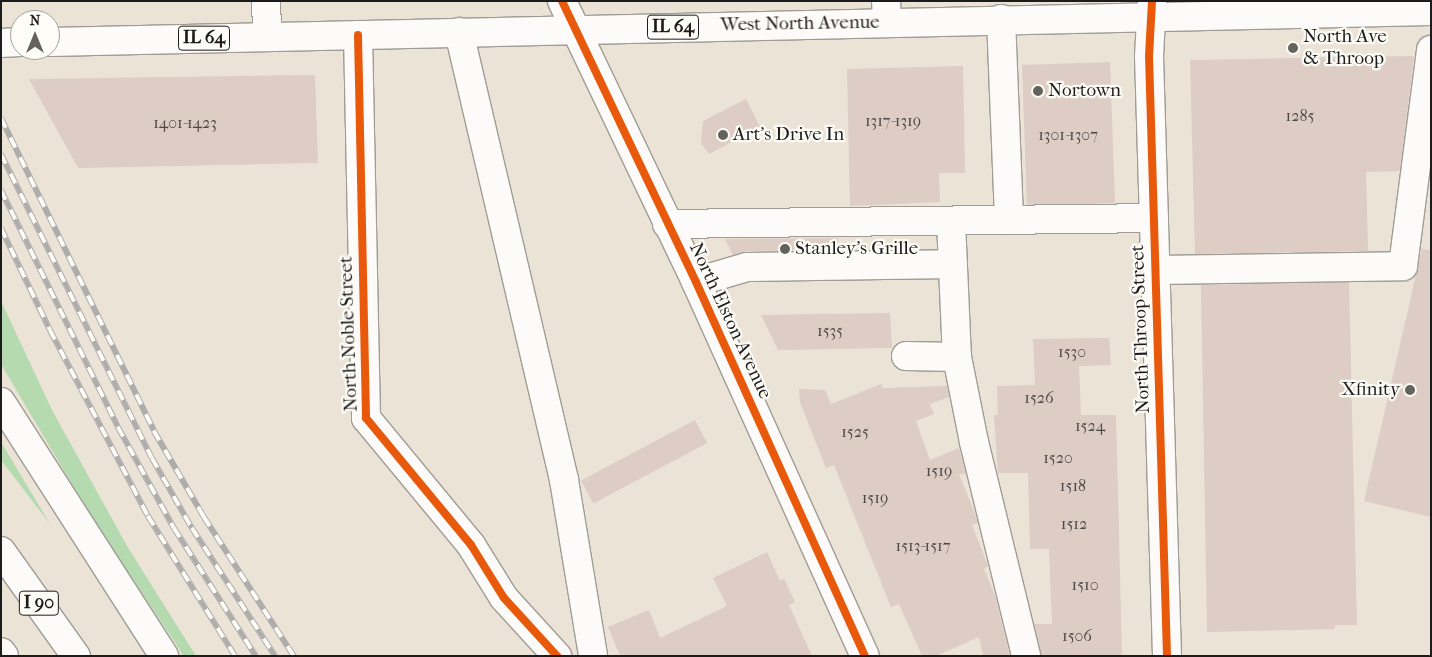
<!DOCTYPE html>
<html>
<head>
<meta charset="utf-8">
<style>
	body { margin:0 }
	#map { position:relative; width:1432px; height:657px; overflow:hidden; background:#ebe3d6; font-family:"IM FELL French Canon",serif }
	div>[style] { position:absolute }
	.green>* { inset:0; background:#b5daaf }
	.building>* { inset:0; background:#ddcdc5; transform-origin:0 0 }
	.roads { filter:drop-shadow(1px 0 #a09c95) drop-shadow(-1px 0 #a09c95) drop-shadow(0 1px #a09c95) drop-shadow(0 -1px #a09c95) }
	.minor>* { height:28px; margin:-14px; padding:0 14px; transform-origin:14px; border-radius:14px; background:#fcfbf9 }
	.major>* { height:28px; margin:-14px; padding:0 14px; transform-origin:14px; border-radius:14px; background:#fcfbf9 }
	.highway>* { height:28px; margin:-14px; padding:0 14px; transform-origin:14px; border-radius:14px; background:#fcfbf9 }
	.rail>* { height:5.5px; margin-top:-2.75px; transform-origin:0; background:repeating-linear-gradient(90deg,#fdfcf7 0 11px,#afadac 0 22px); box-sizing:border-box; border-block:1px solid #afadac }
	.cycleway>* { height:8px; margin:-4px; padding:0 4px; transform-origin:4px; border-radius:4px; background:#e8590c }
	.dots>* { width:14px; height:14px; translate:-50% -50%; box-sizing:border-box; border:2px solid #fdfcf7; border-radius:50% }
	span { translate:-50% -50%; white-space:nowrap; text-align:center; line-height:1.15; -webkit-text-stroke:4.5px #fdfcf7; paint-order:stroke }
	.number-label { font-size:16px; color:#4d4947 }
	.number-label span { -webkit-text-stroke-width:0 }
	.shield-label span { padding:1px 4px; background:#fdfcf7; border:1px solid; border-radius:4px; -webkit-text-stroke-width:0 }
	.shield-label { font-size:18px; color:#1c1c1c; font-weight:700 }
	.street-label { font-size:19px; color:#1c1c1c }
	.poi-label { font-size:19px; color:#1c1c1c }
	.left { translate:0 -50%; text-align:left }
	.right { translate:-100% -50%; text-align:right }
	.frame { position:absolute; inset:0; border:2px solid #1c1c1c; pointer-events:none }
	.north { position:absolute; left:10px; top:10px; width:50px; height:50px; box-sizing:border-box; background:#fdfcf7; border:1px solid #a3a29f; border-radius:50%; rotate:0deg; font-size:14px; font-weight:700; line-height:20px; text-align:center; color:#1c1c1c }
	.north::after { content:''; display:block; margin:auto; width:18px; height:22px; background:#64625d; clip-path:polygon(50% 0,100% 100%,50% 72%,0 100%) }
</style>
</head>
<body>
<div id="map">
	<div class="green">
		<div style="clip-path:polygon(1px 301px,52px 410px,127px 546px,196px 656px,183px 656px,180px 650px,93px 520px,1px 364px)"></div>
		<div style="clip-path:polygon(1px 442px,50px 524px,1px 460px)"></div>
	</div>
	<div class="building">
		<div style="clip-path:polygon(1414px 56px,1400px 171px,1366px 172px,1368px 251px,1195px 254px,1190px 60px)"></div>
		<div style="left:1110px;top:62px;width:141px;height:88px;rotate:88deg"></div>
		<div style="clip-path:polygon(963px 66px,965px 173px,939px 173px,940px 202px,850px 206px,847px 69px)"></div>
		<div style="clip-path:polygon(315px 75px,318px 163px,78px 168px,29px 79px)"></div>
		<div style="clip-path:polygon(746px 99px,760px 127px,709px 154px,701px 143px,703px 121px)"></div>
		<div style="clip-path:polygon(838px 238px,839px 250px,747px 251px,733px 255px,725px 239px)"></div>
		<div style="clip-path:polygon(1422px 249px,1431px 250px,1431px 517px,1364px 501px)"></div>
		<div style="clip-path:polygon(1349px 282px,1357px 625px,1335px 625px,1335px 629px,1207px 632px,1201px 285px)"></div>
		<div style="clip-path:polygon(890px 313px,892px 348px,778px 350px,761px 315px)"></div>
		<div style="clip-path:polygon(1109px 338px,1111px 365px,1079px 366px,1081px 415px,1116px 415px,1122px 656px,1041px 656px,1034px 624px,1052px 624px,1049px 549px,1030px 549px,1028px 473px,998px 473px,994px 415px,998px 415px,997px 386px,1035px 385px,1033px 339px)"></div>
		<div style="clip-path:polygon(881px 384px,883px 388px,947px 386px,949px 397px,930px 404px,934px 414px,916px 421px,930px 460px,959px 448px,960px 452px,966px 474px,959px 474px,975px 514px,978px 523px,972px 525px,988px 566px,984px 569px,995px 596px,1010px 656px,983px 656px,979px 637px,936px 656px,922px 656px,899px 604px,891px 607px,834px 465px,826px 468px,800px 402px,799px 389px,825px 390px,831px 404px)"></div>
		<div style="left:695px;top:420px;width:26px;height:129px;rotate:62deg"></div>
		<div style="clip-path:polygon(767px 552px,780px 581px,784px 579px,795px 602px,789px 605px,812px 656px,620px 656px,608px 627px,649px 610px,660px 638px,727px 606px,713px 578px)"></div>
	</div>
	<div class="roads">
		<div class="minor">
			<div style="left:266px;top:1px;width:36px;rotate:88deg"></div>
			<div style="left:886px;top:1px;width:21px;rotate:87deg"></div>
			<div style="left:1152px;top:1px;width:55px;rotate:93.1deg"></div>
			<div style="left:1149px;top:56px;width:600px;rotate:88.28deg"></div>
			<div style="left:1001px;top:19px;width:201px;rotate:87.7deg"></div>
			<div style="left:459px;top:32px;width:460px;rotate:76.8deg"></div>
			<div style="left:564px;top:480px;width:178px;rotate:80.6deg"></div>
			<div style="left:358px;top:35px;width:383px;rotate:88.8deg"></div>
			<div style="left:366px;top:418px;width:165px;rotate:50.4deg"></div>
			<div style="left:471px;top:545px;width:62px;rotate:58.1deg"></div>
			<div style="left:504px;top:598px;width:79px;rotate:47.6deg"></div>
			<div style="left:951px;top:221px;width:136px;rotate:87.5deg"></div>
			<div style="left:957px;top:357px;width:87px;rotate:78.7deg"></div>
			<div style="left:974px;top:442px;width:220px;rotate:76.3deg"></div>
			<div style="left:667px;top:224px;width:487px;rotate:-0.7deg"></div>
			<div style="left:1156px;top:270px;width:247px;rotate:-0.9deg"></div>
			<div style="left:1403px;top:266px;width:218px;rotate:-82.6deg"></div>
			<div style="left:696px;top:282px;width:53px;rotate:-16.4deg"></div>
			<div style="left:747px;top:267px;width:206px;rotate:-0.8deg"></div>
			<div style="left:906px;top:356px;width:51px;rotate:1.1deg"></div>
		</div>
		<div class="major">
			<div style="left:562px;top:1px;width:311px;rotate:64.5deg"></div>
			<div style="left:696px;top:282px;width:410px;rotate:65.7deg"></div>
			<div style="left:50px;top:42px;width:1381px;rotate:-1.29deg"></div>
			<div style="left:1px;top:43px;width:19px;rotate:-3deg"></div>
		</div>
		<div class="highway">
			<div style="left:1px;top:402px;width:302px;rotate:57.3deg"></div>
			<div style="left:1px;top:551px;width:129px;rotate:54.5deg"></div>
			<div style="left:1px;top:652px;width:5px;rotate:53deg"></div>
		</div>
	</div>
	<div class="rail">
		<div style="left:1px;top:118px;width:348px;rotate:63.9deg"></div>
		<div style="left:154px;top:431px;width:99px;rotate:59.8deg"></div>
		<div style="left:204px;top:517px;width:166px;rotate:57.1deg"></div>
		<div style="left:1px;top:154px;width:339px;rotate:63.6deg"></div>
		<div style="left:152px;top:458px;width:81px;rotate:60.3deg"></div>
		<div style="left:192px;top:528px;width:153px;rotate:57deg"></div>
		<div style="left:1px;top:190px;width:264px;rotate:63.7deg"></div>
		<div style="left:118px;top:427px;width:115px;rotate:61deg"></div>
		<div style="left:174px;top:528px;width:152px;rotate:57.4deg"></div>
		<div style="left:1px;top:228px;width:113px;rotate:64.3deg"></div>
		<div style="left:50px;top:330px;width:210px;rotate:62.2deg"></div>
		<div style="left:148px;top:516px;width:165px;rotate:58.1deg"></div>
	</div>
	<div class="cycleway">
		<div style="left:562px;top:1px;width:311px;rotate:64.5deg"></div>
		<div style="left:696px;top:282px;width:410px;rotate:65.7deg"></div>
		<div style="left:1152px;top:1px;width:55px;rotate:93.1deg"></div>
		<div style="left:1149px;top:56px;width:600px;rotate:88.28deg"></div>
		<div style="left:358px;top:35px;width:383px;rotate:88.8deg"></div>
		<div style="left:366px;top:418px;width:165px;rotate:50.4deg"></div>
		<div style="left:471px;top:545px;width:62px;rotate:58.1deg"></div>
		<div style="left:504px;top:598px;width:79px;rotate:47.6deg"></div>
	</div>
	<div class="dots">
		<div style="left:1293px;top:48px;background:#64625d"></div>
		<div style="left:1038px;top:91px;background:#64625d"></div>
		<div style="left:723px;top:135px;background:#64625d"></div>
		<div style="left:785px;top:249px;background:#64625d"></div>
		<div style="left:1410px;top:390px;background:#64625d"></div>
	</div>
	<div class="number-label">
		<span style="left:1300px;top:116px">1285</span>
		<span style="left:893px;top:121px">1317-1319</span>
		<span style="left:185px;top:123px">1401-1423</span>
		<span style="left:1068px;top:135px">1301-1307</span>
		<span style="left:830px;top:331px">1535</span>
		<span style="left:1072px;top:352px">1530</span>
		<span style="left:1039px;top:398px">1526</span>
		<span style="left:1090px;top:426px">1524</span>
		<span style="left:855px;top:432px">1525</span>
		<span style="left:1058px;top:458px">1520</span>
		<span style="left:939px;top:471px">1519</span>
		<span style="left:1073px;top:486px">1518</span>
		<span style="left:875px;top:498px">1519</span>
		<span style="left:1074px;top:524px">1512</span>
		<span style="left:923px;top:546px">1513-1517</span>
		<span style="left:1085px;top:585px">1510</span>
		<span style="left:1077px;top:636px">1506</span>
	</div>
	<div class="shield-label">
		<span style="left:673px;top:27px">IL 64</span>
		<span style="left:204px;top:38px">IL 64</span>
		<span style="left:39px;top:603px">I 90</span>
	</div>
	<div class="street-label">
		<span style="left:800px;top:24px;rotate:-1deg">West North Avenue</span>
		<span style="left:730px;top:321px;rotate:65deg">North Elston Avenue</span>
		<span style="left:1141px;top:329px;rotate:-92deg">North Throop Street</span>
		<span style="left:349px;top:334px;rotate:-92deg">North Noble Street</span>
	</div>
	<div class="poi-label">
		<span class="left" style="left:1303px;top:48px">North Ave<br>&amp; Throop</span>
		<span class="left" style="left:1048px;top:91px">Nortown</span>
		<span class="left" style="left:733px;top:135px">Art's Drive In</span>
		<span class="left" style="left:795px;top:249px">Stanley's Grille</span>
		<span class="right" style="left:1400px;top:390px">Xfinity</span>
	</div>
	<div class="frame"></div>
	<div class="north">N</div>
</div>
</body>
</html>
